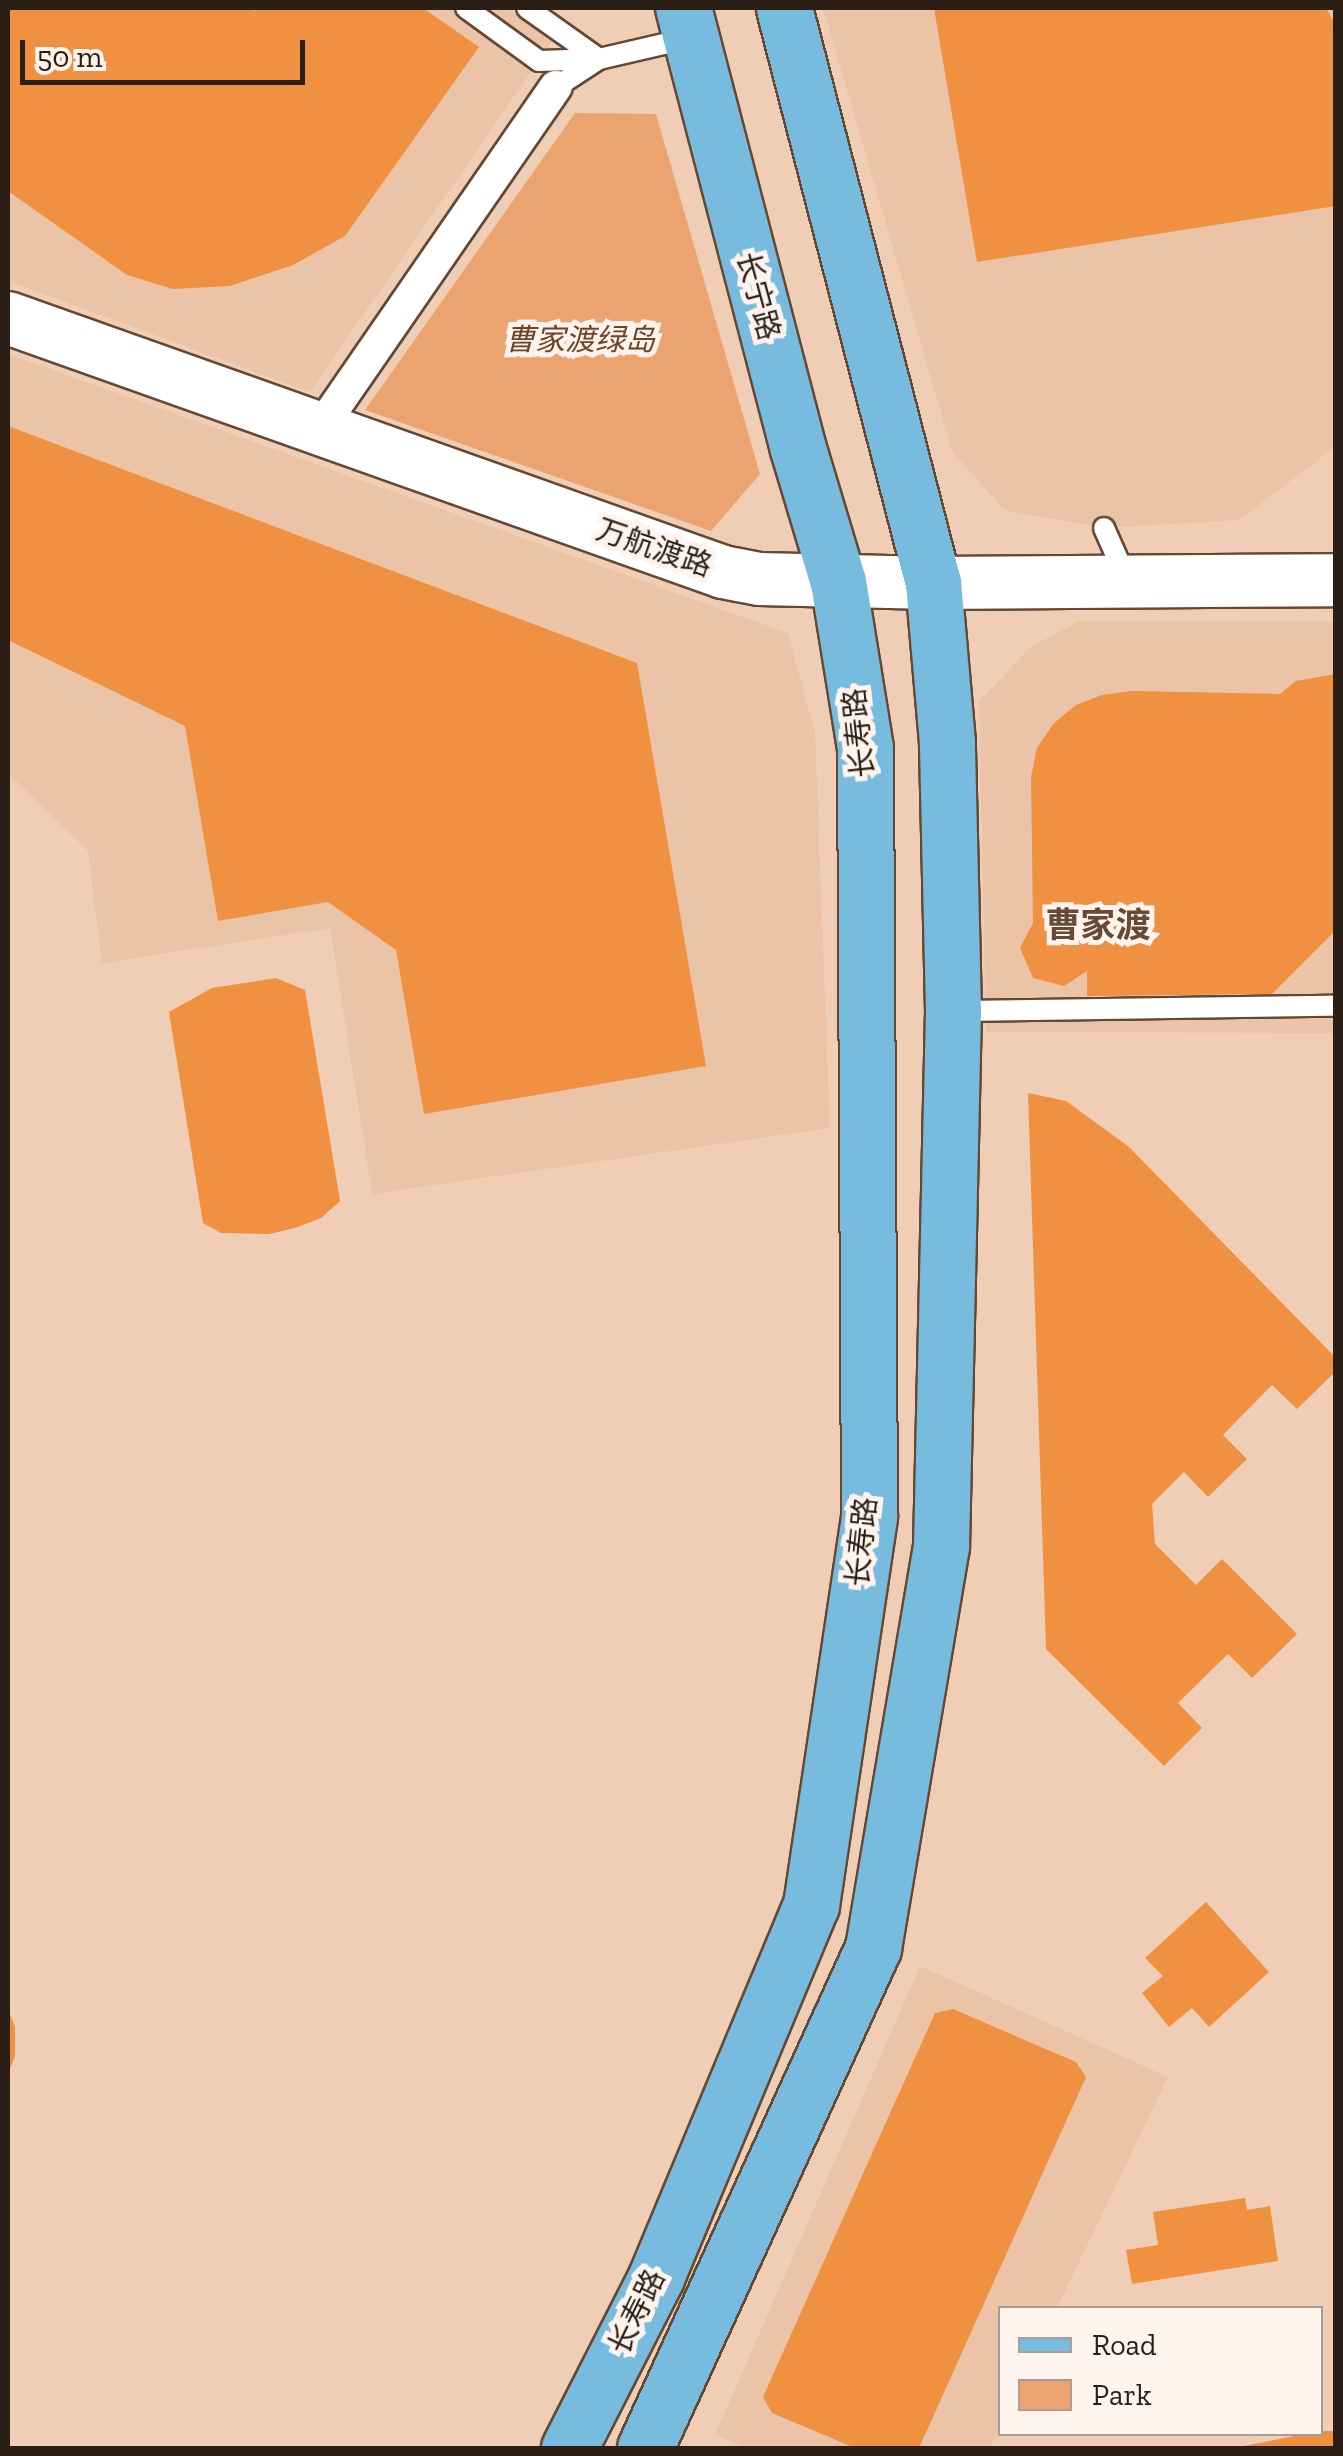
<!DOCTYPE html>
<html>
<head>
<meta charset="utf-8">
<style>
	body { margin:0 }
	#map { position:relative; width:1343px; height:2456px; overflow:hidden; background:#f0ceb6; font-family:"Zilla Slab","Noto Sans SC",serif }
	div>[style] { position:absolute }
	.built>* { inset:0; background:#ebc3a6 }
	.green>* { inset:0; background:#eba46f }
	.building>* { inset:0; background:#ef9140 }
	.roads { filter:drop-shadow(2px 0 #644833) drop-shadow(-2px 0 #644833) drop-shadow(0 2px #644833) drop-shadow(0 -2px #644833) }
	.service>* { height:20px; margin:-10px; padding:0 10px; transform-origin:10px; border-radius:10px; background:#fff }
	.pedestrian>* { height:32px; margin:-16px; padding:0 16px; transform-origin:16px; border-radius:16px; background:#fff }
	.tertiary>* { height:52px; margin:-26px; padding:0 26px; transform-origin:26px; border-radius:26px; background:#fff }
	.primary>* { height:55px; margin:-27.5px; padding:0 27.5px; transform-origin:27.5px; border-radius:27.5px; background:#77bcdf }
	span { translate:-50% -50%; white-space:nowrap; text-align:center; line-height:1.15; -webkit-text-stroke:10px #fef4ed; paint-order:stroke }
	.street-label { font-size:30px; color:#2a1e15 }
	.park-label { font-size:30px; color:#6d4526; font-style:italic }
	.quarter-label { font-size:35px; color:#664a35; font-weight:700 }
	.frame { position:absolute; inset:0; border:10px solid #2a1e15; pointer-events:none }
	.legend { position:absolute; left:998px; top:2306px; width:325px; height:130px; box-sizing:border-box; background:#fef4ed; border:2px solid #a99e97; margin:0; padding:12px 18px; list-style:none; font-size:30px; color:#2a1e15 }
	.legend li { display:flex; align-items:center; gap:20px; height:50px }
	.legend b { width:50px; border:2px solid #a99e97 }
	.scale { position:absolute; left:20px; top:40px; width:285px; height:45px; box-sizing:border-box; border:5px solid #2a1e15; border-top:0; padding-left:12px; font-size:30px; line-height:35px; white-space:nowrap; color:#2a1e15; -webkit-text-stroke:8px #fef4ed; paint-order:stroke }
</style>
</head>
<body>
<div id="map">
	<div class="built">
		<div style="clip-path:polygon(8px 8px,506px 8px,553px 40px,310px 392px,8px 281px)"></div>
		<div style="clip-path:polygon(823px 8px,1335px 8px,1335px 447px,1239px 520px,1104px 528px,1004px 510px,952px 451px)"></div>
		<div style="clip-path:polygon(8px 354px,788px 633px,815px 733px,830px 1128px,372px 1194px,330px 928px,102px 963px,88px 851px,8px 773px)"></div>
		<div style="clip-path:polygon(1077px 622px,1335px 622px,1335px 1033px,986px 1032px,979px 701px,1031px 647px)"></div>
		<div style="clip-path:polygon(920px 1966px,1168px 2077px,1057px 2308px,1001px 2308px,1000px 2427px,990px 2448px,747px 2448px,715px 2435px)"></div>
	</div>
	<div class="green">
		<div style="clip-path:polygon(575px 113px,656px 114px,760px 474px,711px 531px,365px 410px)"></div>
	</div>
	<div class="building">
		<div style="clip-path:polygon(8px 8px,250px 8px,255px 11px,258px 8px,423px 8px,479px 47px,345px 236px,293px 265px,230px 286px,173px 289px,127px 275px,8px 191px)"></div>
		<div style="clip-path:polygon(934px 8px,1326px 8px,1336px 26px,1336px 206px,977px 262px)"></div>
		<div style="clip-path:polygon(8px 426px,637px 663px,706px 1066px,424px 1114px,396px 950px,328px 902px,218px 921px,185px 726px,8px 640px)"></div>
		<div style="clip-path:polygon(1336px 674px,1336px 930px,1272px 994px,1087px 996px,1087px 971px,1064px 986px,1033px 978px,1020px 948px,1033px 923px,1031px 777px,1037px 748px,1054px 723px,1076px 705px,1102px 695px,1132px 691px,1280px 694px,1296px 681px)"></div>
		<div style="clip-path:polygon(276px 978px,305px 990px,340px 1201px,321px 1218px,295px 1228px,269px 1234px,221px 1233px,203px 1223px,169px 1012px,212px 988px)"></div>
		<div style="clip-path:polygon(1028px 1093px,1066px 1101px,1128px 1146px,1336px 1358px,1336px 1371px,1297px 1409px,1272px 1385px,1223px 1435px,1247px 1459px,1208px 1497px,1184px 1472px,1152px 1504px,1155px 1544px,1196px 1585px,1222px 1559px,1297px 1634px,1252px 1678px,1228px 1654px,1178px 1703px,1202px 1728px,1164px 1766px,1046px 1649px)"></div>
		<div style="clip-path:polygon(1206px 1902px,1269px 1972px,1209px 2027px,1192px 2008px,1169px 2027px,1142px 1993px,1163px 1976px,1145px 1958px)"></div>
		<div style="clip-path:polygon(8px 2009px,15px 2027px,15px 2056px,8px 2074px)"></div>
		<div style="clip-path:polygon(953px 2009px,1076px 2062px,1086px 2077px,919px 2448px,855px 2448px,772px 2413px,763px 2397px,935px 2013px)"></div>
		<div style="clip-path:polygon(1245px 2198px,1247px 2210px,1270px 2206px,1278px 2261px,1132px 2284px,1126px 2250px,1158px 2245px,1153px 2212px)"></div>
		<div style="clip-path:polygon(1320px 2431px,1336px 2431px,1336px 2448px,1233px 2448px)"></div>
	</div>
	<div class="roads">
		<div class="service">
			<div style="left:466px;top:8px;width:90px;rotate:36deg"></div>
			<div style="left:539px;top:61px;width:60px;rotate:-1.9deg"></div>
			<div style="left:527px;top:8px;width:88px;rotate:35.3deg"></div>
			<div style="left:556px;top:87px;width:51px;rotate:-33.1deg"></div>
			<div style="left:599px;top:59px;width:92px;rotate:-13.1deg"></div>
			<div style="left:1104px;top:528px;width:57px;rotate:66.1deg"></div>
			<div style="left:955px;top:1011px;width:381px;rotate:-0.8deg"></div>
		</div>
		<div class="pedestrian">
			<div style="left:319px;top:430px;width:417px;rotate:-55.4deg"></div>
		</div>
		<div class="tertiary">
			<div style="left:8px;top:318px;width:759px;rotate:19.56deg"></div>
			<div style="left:723px;top:572px;width:37px;rotate:11deg"></div>
			<div style="left:759px;top:579px;width:174px;rotate:1.3deg"></div>
			<div style="left:933px;top:583px;width:403px;rotate:-0.4deg"></div>
		</div>
		<div class="primary">
			<div style="left:569px;top:2448px;width:192px;rotate:-63deg"></div>
			<div style="left:656px;top:2277px;width:403px;rotate:-67.4deg"></div>
			<div style="left:811px;top:1905px;width:393px;rotate:-81.5deg"></div>
			<div style="left:869px;top:1516px;width:768px;rotate:-90.3deg"></div>
			<div style="left:865px;top:748px;width:168px;rotate:-99.2deg"></div>
			<div style="left:838px;top:582px;width:143px;rotate:-106.7deg"></div>
			<div style="left:797px;top:445px;width:452px;rotate:-104.6deg"></div>
			<div style="left:645px;top:2448px;width:550px;rotate:-65.49deg"></div>
			<div style="left:873px;top:1948px;width:407px;rotate:-80.4deg"></div>
			<div style="left:941px;top:1547px;width:536px;rotate:-88.72deg"></div>
			<div style="left:953px;top:1011px;width:269px;rotate:-91.3deg"></div>
			<div style="left:947px;top:742px;width:160px;rotate:-95deg"></div>
			<div style="left:933px;top:583px;width:594px;rotate:-104.53deg"></div>
		</div>
	</div>
	<div class="street-label">
		<span style="left:758px;top:296px;rotate:75deg">长宁路</span>
		<span style="left:654px;top:548px;rotate:19deg">万航渡路</span>
		<span style="left:859px;top:733px;rotate:-96deg">长寿路</span>
		<span style="left:862px;top:1542px;rotate:-84deg">长寿路</span>
		<span style="left:637px;top:2312px;rotate:-64deg">长寿路</span>
	</div>
	<div class="park-label">
		<span style="left:580px;top:340px">曹家渡绿岛</span>
	</div>
	<div class="quarter-label">
		<span style="left:1098px;top:925px">曹家渡</span>
	</div>
	<div class="frame"></div>
	<ul class="legend">
	<li><b style="height:12px;background:#77bcdf"></b>Road</li>
	<li><b style="height:28px;background:#eba46f"></b>Park</li>
	</ul>
	<div class="scale">50 m</div>
</div>
</body>
</html>
